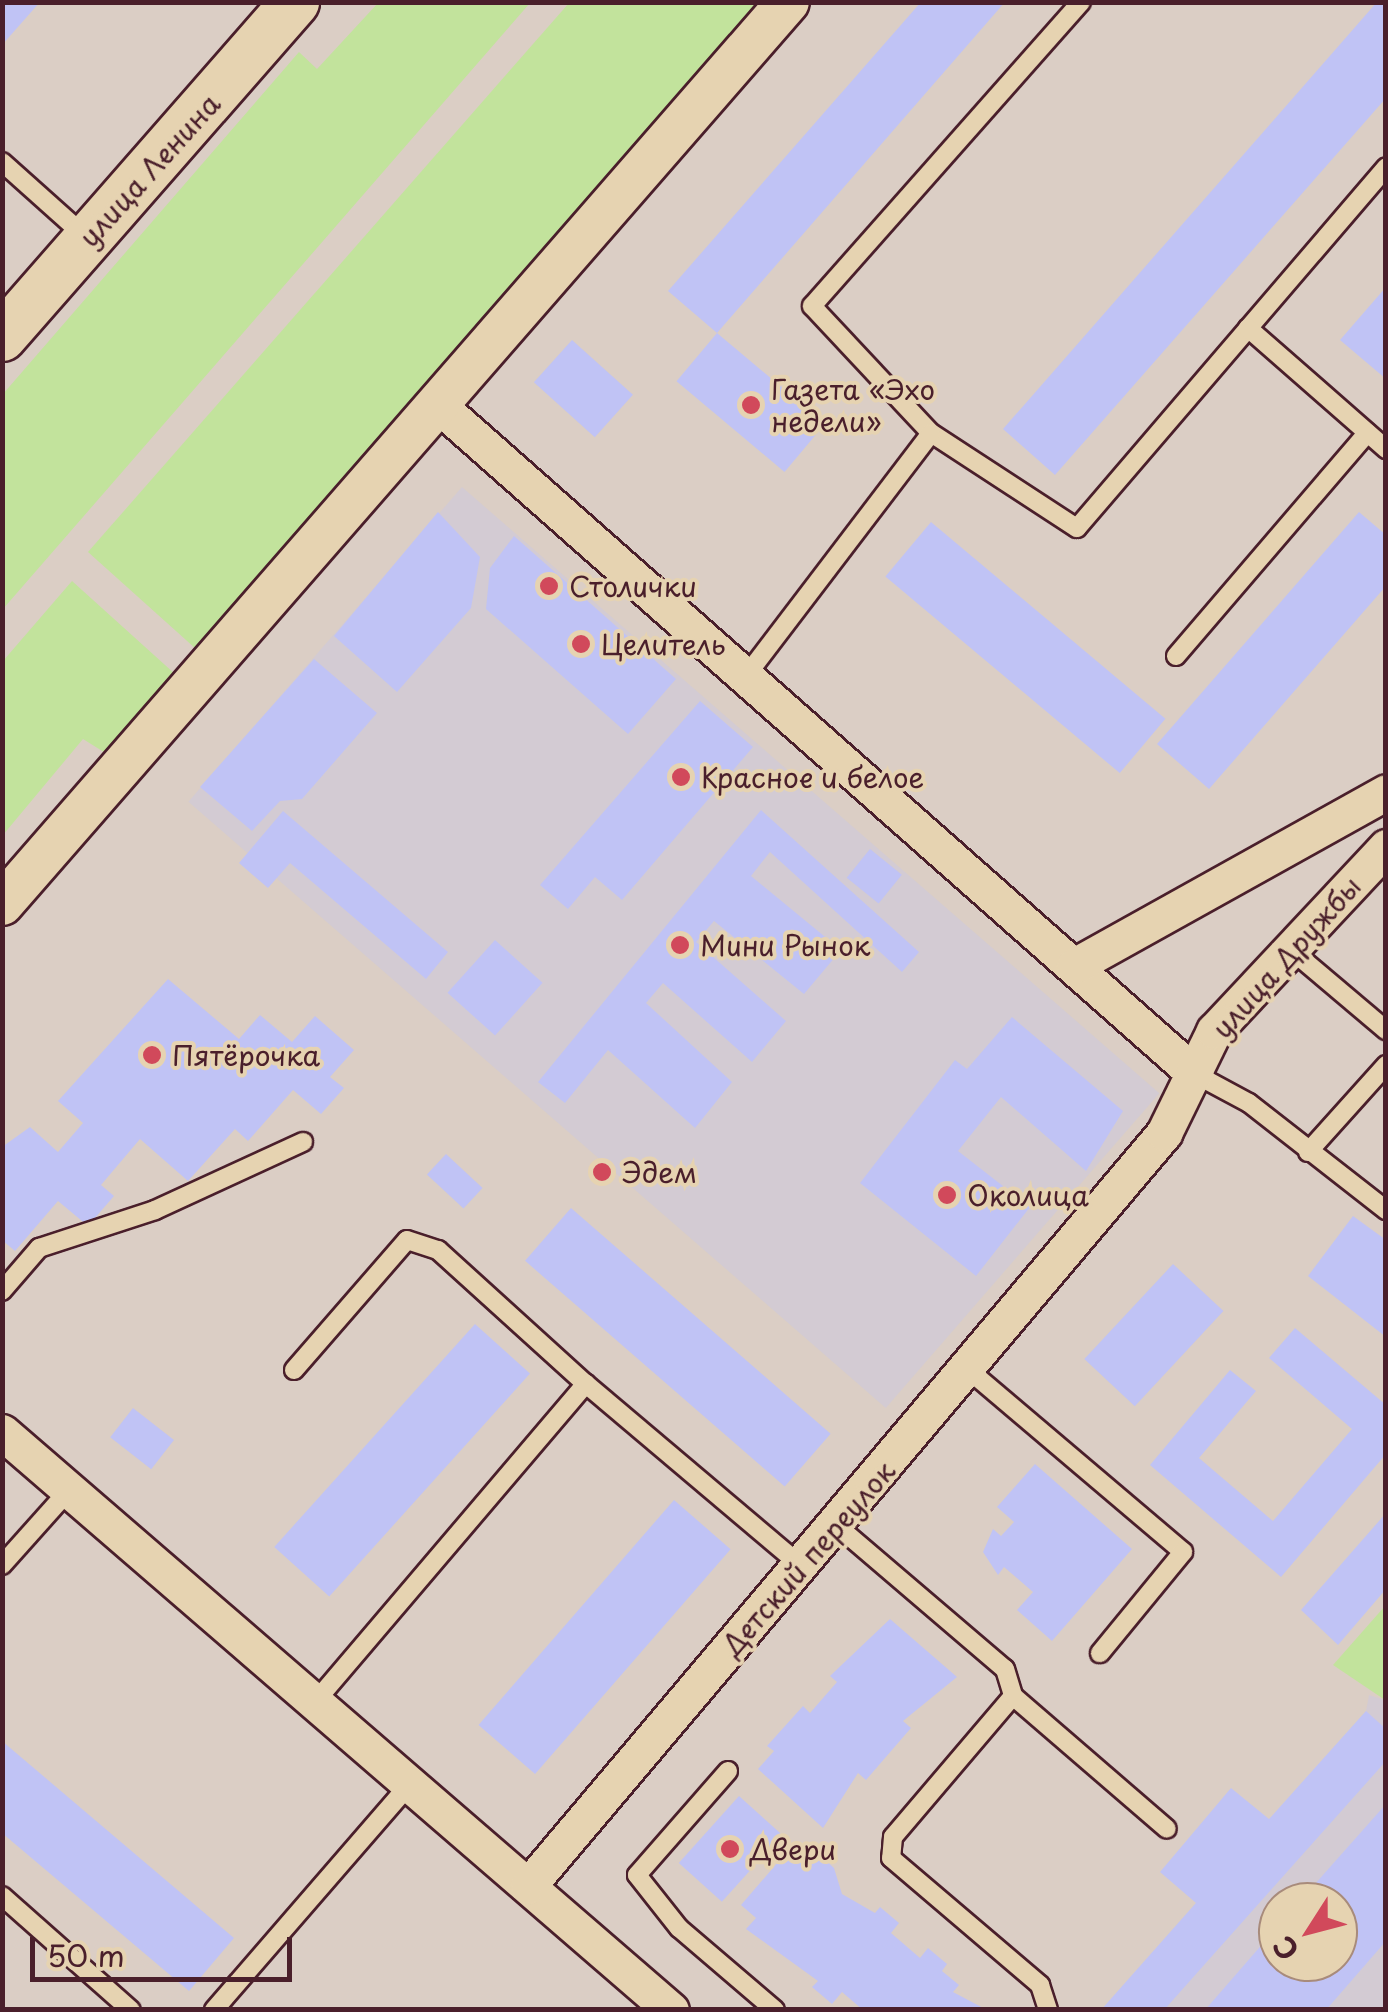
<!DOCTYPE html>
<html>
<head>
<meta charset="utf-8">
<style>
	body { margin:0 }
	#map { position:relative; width:1388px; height:2012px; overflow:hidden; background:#dbcec5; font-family:"Playpen Sans",sans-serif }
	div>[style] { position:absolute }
	.built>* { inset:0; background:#d3cbd3; transform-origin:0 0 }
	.green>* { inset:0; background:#c2e39c }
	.building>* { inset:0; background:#c0c3f5; transform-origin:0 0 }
	.roads { filter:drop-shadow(2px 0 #4a1f2b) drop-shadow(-2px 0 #4a1f2b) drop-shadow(0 2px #4a1f2b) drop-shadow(0 -2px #4a1f2b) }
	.service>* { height:18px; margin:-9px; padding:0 9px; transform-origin:9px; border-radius:9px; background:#e6d3b1 }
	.minor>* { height:35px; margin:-17.5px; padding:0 17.5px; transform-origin:17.5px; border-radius:17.5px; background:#e6d3b1 }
	.tertiary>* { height:42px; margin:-21px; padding:0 21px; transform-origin:21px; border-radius:21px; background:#e6d3b1 }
	.secondary>* { height:48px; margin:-24px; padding:0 24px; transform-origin:24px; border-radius:24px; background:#e6d3b1 }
	.dots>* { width:28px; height:28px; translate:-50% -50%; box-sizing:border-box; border:5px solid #e6d3b1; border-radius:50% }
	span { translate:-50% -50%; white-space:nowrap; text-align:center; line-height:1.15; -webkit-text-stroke:8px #e6d3b1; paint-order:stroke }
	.street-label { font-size:28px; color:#4a1f2b }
	.poi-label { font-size:28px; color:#4a1f2b }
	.left { translate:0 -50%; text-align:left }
	.frame { position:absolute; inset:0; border:5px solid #4a1f2b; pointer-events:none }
	.north { position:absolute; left:1258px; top:1882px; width:100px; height:100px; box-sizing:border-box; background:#e6d3b1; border:2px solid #a88b7b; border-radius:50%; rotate:234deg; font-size:28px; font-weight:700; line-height:40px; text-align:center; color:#4a1f2b }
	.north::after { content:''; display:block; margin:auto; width:35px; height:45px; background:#d1495b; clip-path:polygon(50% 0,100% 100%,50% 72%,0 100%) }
	.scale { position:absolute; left:30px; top:1937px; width:262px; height:45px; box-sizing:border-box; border:5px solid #4a1f2b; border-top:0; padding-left:12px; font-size:30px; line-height:35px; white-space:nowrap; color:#4a1f2b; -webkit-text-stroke:8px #e6d3b1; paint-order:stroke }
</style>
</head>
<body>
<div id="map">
	<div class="built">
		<div style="left:462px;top:487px;width:924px;height:417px;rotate:41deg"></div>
		<div style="clip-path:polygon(evenodd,1369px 1695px,1385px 1700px,1385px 2009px,1101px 2010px,1366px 1711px,1369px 1695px,1278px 1902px,1338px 1902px,1338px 1962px,1278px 1962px,1278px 1902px)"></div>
	</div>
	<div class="green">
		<div style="clip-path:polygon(378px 3px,530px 3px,3px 609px,3px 394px,299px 52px,317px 69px)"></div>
		<div style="clip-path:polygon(569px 3px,760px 3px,196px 649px,88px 552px)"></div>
		<div style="clip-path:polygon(72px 581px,175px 674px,107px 754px,83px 739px,3px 835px,3px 661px)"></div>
		<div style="clip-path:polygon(1385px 1606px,1385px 1700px,1333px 1665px)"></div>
	</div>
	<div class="building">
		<div style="clip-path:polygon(2px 2px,40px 2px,2px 45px)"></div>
		<div style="clip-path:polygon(921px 2px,1005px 2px,717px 333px,668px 291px)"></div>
		<div style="clip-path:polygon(1377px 2px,1386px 2px,1386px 98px,1055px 475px,1003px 429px)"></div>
		<div style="clip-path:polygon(1386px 287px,1386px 379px,1340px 340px)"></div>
		<div style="left:717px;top:333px;width:141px;height:63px;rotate:40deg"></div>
		<div style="left:572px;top:340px;width:82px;height:57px;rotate:42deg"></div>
		<div style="clip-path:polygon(438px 512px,480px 557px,471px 608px,397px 692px,334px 636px)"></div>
		<div style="clip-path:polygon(1359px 512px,1386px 535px,1386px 586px,1209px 789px,1157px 744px)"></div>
		<div style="left:931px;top:522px;width:306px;height:71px;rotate:40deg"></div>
		<div style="clip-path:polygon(514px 536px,676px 679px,628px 734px,486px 609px,490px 568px)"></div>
		<div style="clip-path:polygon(314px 659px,377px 713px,302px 799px,280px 801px,252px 831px,200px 787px)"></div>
		<div style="clip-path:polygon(700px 701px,753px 747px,622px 900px,595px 877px,568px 909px,540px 885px)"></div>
		<div style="clip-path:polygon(761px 810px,919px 952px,902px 972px,770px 852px,751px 876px,841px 950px,804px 994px,714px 921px,696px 942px,786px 1021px,752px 1062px,663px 983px,646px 1003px,732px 1082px,695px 1128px,608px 1050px,565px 1103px,538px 1082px)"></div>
		<div style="clip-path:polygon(283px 811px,448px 952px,426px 979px,290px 863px,268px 888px,239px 863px)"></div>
		<div style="left:870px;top:849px;width:41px;height:37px;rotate:39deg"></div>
		<div style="left:495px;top:940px;width:64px;height:71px;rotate:42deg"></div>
		<div style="clip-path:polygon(168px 979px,239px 1039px,260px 1015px,292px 1042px,315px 1016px,354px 1050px,330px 1077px,344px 1088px,321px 1114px,293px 1090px,248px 1141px,235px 1129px,188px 1181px,140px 1139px,101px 1185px,114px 1196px,88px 1226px,58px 1201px,15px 1251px,2px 1240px,2px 1147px,30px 1127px,58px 1152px,83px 1123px,58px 1101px)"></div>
		<div style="clip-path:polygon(1012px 1017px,1123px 1111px,1086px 1171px,1001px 1097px,958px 1151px,1030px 1207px,976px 1276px,860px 1183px,955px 1060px,967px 1069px)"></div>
		<div style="left:446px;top:1154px;width:50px;height:28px;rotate:43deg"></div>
		<div style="left:571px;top:1208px;width:344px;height:70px;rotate:41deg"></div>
		<div style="clip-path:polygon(1353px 1216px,1386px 1240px,1386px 1337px,1308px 1276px)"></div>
		<div style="left:1173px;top:1264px;width:69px;height:130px;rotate:43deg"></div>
		<div style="left:475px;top:1324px;width:74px;height:300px;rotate:42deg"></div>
		<div style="clip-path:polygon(1295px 1328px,1386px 1405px,1386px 1454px,1281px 1577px,1150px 1465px,1230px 1370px,1256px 1391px,1199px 1458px,1273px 1521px,1352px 1429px,1269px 1358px)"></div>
		<div style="left:133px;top:1408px;width:52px;height:37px;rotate:38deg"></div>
		<div style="clip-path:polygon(1035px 1464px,1132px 1549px,1052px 1641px,1017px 1610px,1033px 1592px,1004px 1567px,998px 1575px,983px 1552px,993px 1529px,1001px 1536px,1014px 1522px,997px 1507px)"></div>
		<div style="left:674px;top:1500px;width:75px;height:298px;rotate:41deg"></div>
		<div style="clip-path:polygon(1386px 1513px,1386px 1589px,1338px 1645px,1301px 1610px)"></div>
		<div style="clip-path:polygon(890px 1619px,957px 1677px,903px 1721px,911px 1728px,866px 1780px,858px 1773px,823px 1828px,758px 1769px,774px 1751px,767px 1746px,803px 1706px,810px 1713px,837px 1682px,830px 1676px)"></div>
		<div style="clip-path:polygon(1366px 1711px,1386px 1729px,1386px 1761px,1164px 2010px,1101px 2010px,1196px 1903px,1160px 1872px,1231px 1788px,1269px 1819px)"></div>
		<div style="clip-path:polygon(2px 1741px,234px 1938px,189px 1991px,2px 1833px)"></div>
		<div style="left:739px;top:1796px;width:58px;height:90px;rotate:42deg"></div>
		<div style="clip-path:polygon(1386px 1804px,1386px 1941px,1326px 2010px,1205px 2010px,1278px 1926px,1278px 1962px,1338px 1962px,1338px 1902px,1299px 1902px)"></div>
		<div style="clip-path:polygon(791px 1847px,804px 1859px,813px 1849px,834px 1868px,842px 1894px,875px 1913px,880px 1907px,899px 1923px,891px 1933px,920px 1958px,928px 1948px,947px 1964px,942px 1971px,959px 1985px,953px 1992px,987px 2010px,863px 2010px,842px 1992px,832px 2004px,812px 1987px,818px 1981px,746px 1929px,756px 1918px,741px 1905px)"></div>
	</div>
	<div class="roads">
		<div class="service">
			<div style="left:1081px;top:2px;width:406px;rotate:131.5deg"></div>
			<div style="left:812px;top:306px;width:174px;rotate:46.9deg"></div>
			<div style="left:931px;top:433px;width:174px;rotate:33.1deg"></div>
			<div style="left:1077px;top:528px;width:475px;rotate:-49.4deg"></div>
			<div style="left:2px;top:162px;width:114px;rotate:41.8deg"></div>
			<div style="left:1248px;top:328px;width:184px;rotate:41.2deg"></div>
			<div style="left:1176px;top:656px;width:294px;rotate:-49.4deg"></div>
			<div style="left:746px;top:676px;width:305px;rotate:-52.7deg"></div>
			<div style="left:1290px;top:949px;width:126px;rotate:40.2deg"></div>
			<div style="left:1195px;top:1074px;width:61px;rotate:28.2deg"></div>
			<div style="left:1249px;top:1103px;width:174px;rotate:38deg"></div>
			<div style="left:1308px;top:1152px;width:117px;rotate:-48.1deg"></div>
			<div style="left:2px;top:1291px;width:57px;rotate:-49.3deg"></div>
			<div style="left:39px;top:1248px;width:122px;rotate:-18.1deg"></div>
			<div style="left:155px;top:1210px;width:163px;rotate:-24.7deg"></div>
			<div style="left:294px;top:1370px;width:172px;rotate:-49deg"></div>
			<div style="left:407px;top:1240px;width:33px;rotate:18deg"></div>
			<div style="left:438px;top:1250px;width:200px;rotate:42.2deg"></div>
			<div style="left:971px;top:1372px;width:278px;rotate:40.3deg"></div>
			<div style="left:1183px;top:1552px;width:131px;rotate:129.4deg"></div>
			<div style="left:835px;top:1524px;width:223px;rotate:40.5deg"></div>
			<div style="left:1005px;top:1669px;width:28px;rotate:73deg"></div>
			<div style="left:1013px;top:1696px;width:185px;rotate:130.4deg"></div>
			<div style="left:893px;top:1837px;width:21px;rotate:95deg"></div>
			<div style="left:891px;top:1858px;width:196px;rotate:40.4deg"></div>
			<div style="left:1040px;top:1985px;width:26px;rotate:72deg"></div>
			<div style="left:2px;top:1565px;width:102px;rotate:-48.2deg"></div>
			<div style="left:1013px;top:1696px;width:203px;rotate:40.8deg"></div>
			<div style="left:315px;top:1702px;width:418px;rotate:-49.6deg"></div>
			<div style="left:586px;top:1384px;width:279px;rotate:40.2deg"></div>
			<div style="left:728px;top:1771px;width:138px;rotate:131.2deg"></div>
			<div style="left:637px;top:1875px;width:68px;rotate:51.6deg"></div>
			<div style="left:679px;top:1928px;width:126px;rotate:40.5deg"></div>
			<div style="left:2px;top:1896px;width:172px;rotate:41.5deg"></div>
			<div style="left:214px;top:2010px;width:299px;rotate:-49.1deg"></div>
		</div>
		<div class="minor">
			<div style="left:437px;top:404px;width:1012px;rotate:41.47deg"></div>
			<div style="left:1074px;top:966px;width:357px;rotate:-29.1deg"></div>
			<div style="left:2px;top:1432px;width:884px;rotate:40.83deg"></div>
			<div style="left:528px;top:1886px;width:986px;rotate:-49.81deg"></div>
			<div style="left:1164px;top:1133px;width:114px;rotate:-63.9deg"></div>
			<div style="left:1214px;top:1031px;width:252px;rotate:-46.9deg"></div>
		</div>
		<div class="tertiary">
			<div style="left:2px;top:904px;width:1196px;rotate:-48.93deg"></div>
		</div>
		<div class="secondary">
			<div style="left:2px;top:337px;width:445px;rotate:-48.8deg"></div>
		</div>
	</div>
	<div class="dots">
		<div style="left:751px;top:405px;background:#d1495b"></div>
		<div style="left:549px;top:586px;background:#d1495b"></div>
		<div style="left:581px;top:644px;background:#d1495b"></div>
		<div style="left:681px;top:777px;background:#d1495b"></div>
		<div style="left:680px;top:945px;background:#d1495b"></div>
		<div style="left:152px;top:1055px;background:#d1495b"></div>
		<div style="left:602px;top:1172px;background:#d1495b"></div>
		<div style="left:947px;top:1195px;background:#d1495b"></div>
		<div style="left:730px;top:1849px;background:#d1495b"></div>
	</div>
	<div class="street-label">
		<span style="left:149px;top:170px;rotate:-48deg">улица Ленина</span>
		<span style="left:1286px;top:957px;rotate:-48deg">улица Дружбы</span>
		<span style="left:808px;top:1558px;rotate:-49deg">Детский переулок</span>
	</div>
	<div class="poi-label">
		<span class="left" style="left:771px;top:405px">Газета «Эхо<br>недели»</span>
		<span class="left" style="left:569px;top:586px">Столички</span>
		<span class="left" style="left:601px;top:644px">Целитель</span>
		<span class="left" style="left:701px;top:777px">Красное и белое</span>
		<span class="left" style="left:700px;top:945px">Мини Рынок</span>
		<span class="left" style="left:172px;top:1055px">Пятёрочка</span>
		<span class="left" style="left:622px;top:1172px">Эдем</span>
		<span class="left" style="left:967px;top:1195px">Околица</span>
		<span class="left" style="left:750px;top:1849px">Двери</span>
	</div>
	<div class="frame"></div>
	<div class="north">С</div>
	<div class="scale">50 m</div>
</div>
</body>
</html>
